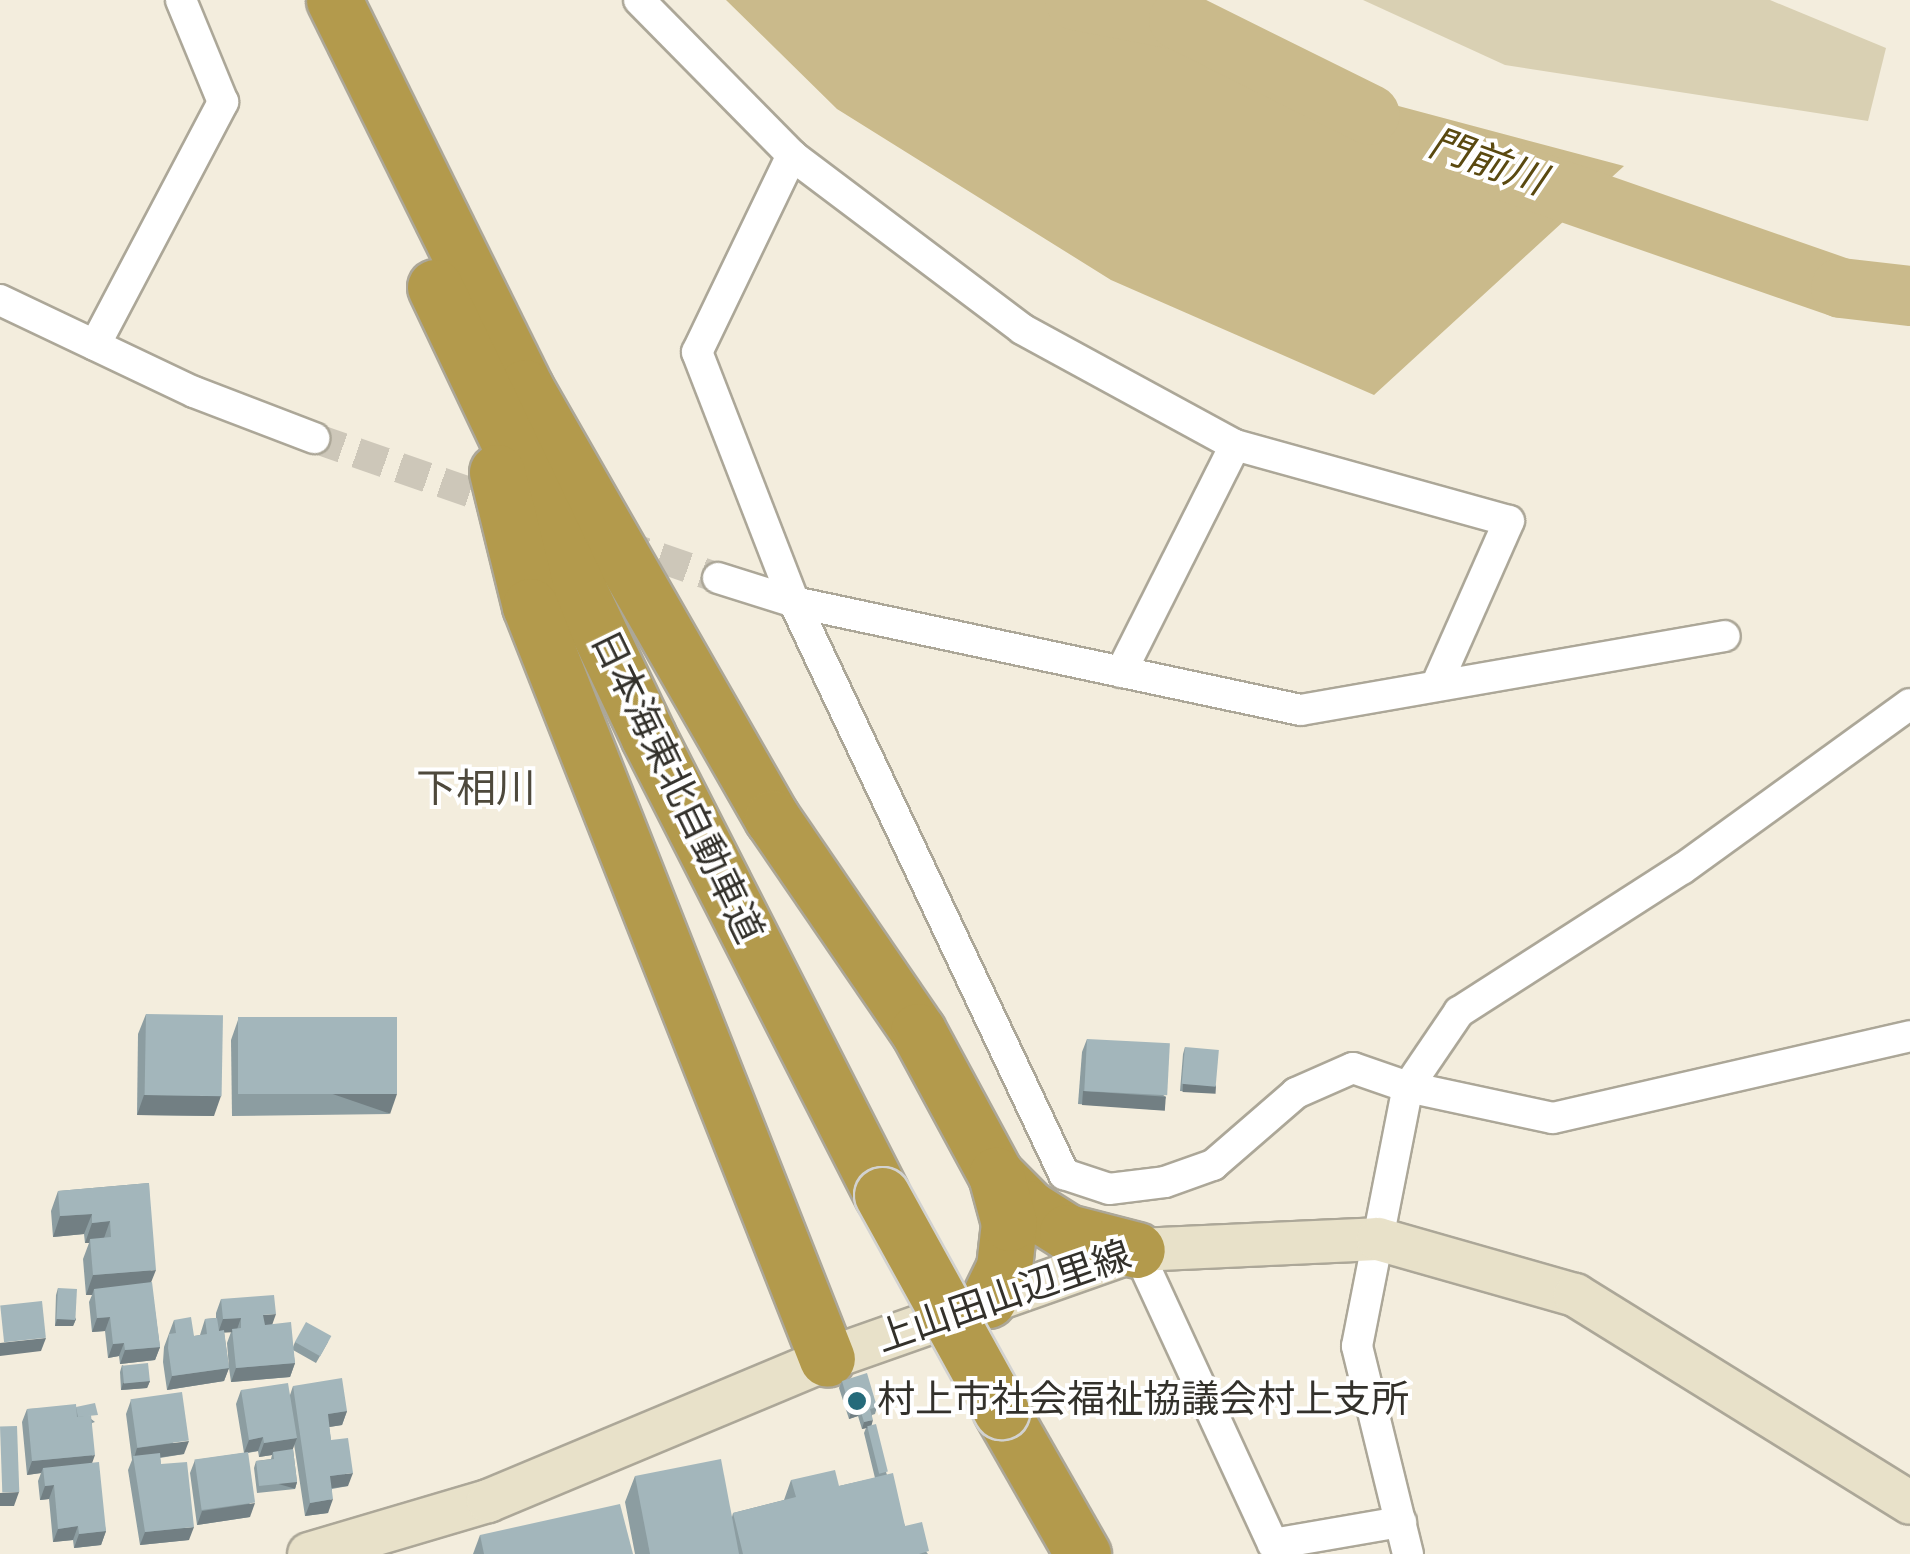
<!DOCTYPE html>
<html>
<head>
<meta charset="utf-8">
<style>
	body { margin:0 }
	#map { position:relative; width:1910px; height:1554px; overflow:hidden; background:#f3eddd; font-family:"Sofia Sans Condensed","Noto Sans JP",sans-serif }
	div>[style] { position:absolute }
	.green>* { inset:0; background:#d9d0b3 }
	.water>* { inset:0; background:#caba8b }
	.river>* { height:60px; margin:-30px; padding:0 30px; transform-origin:30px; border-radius:30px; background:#caba8b }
	.street-tunnel>* { height:30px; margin-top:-15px; transform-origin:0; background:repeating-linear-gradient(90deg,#cdc7b9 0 30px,transparent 0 45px) }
	.roads { filter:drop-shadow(2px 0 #aca798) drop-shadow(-2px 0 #aca798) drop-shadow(0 2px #aca798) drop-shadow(0 -2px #aca798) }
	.street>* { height:30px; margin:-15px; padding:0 15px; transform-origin:15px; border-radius:15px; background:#fff }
	.secondary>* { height:42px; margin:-21px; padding:0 21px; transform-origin:21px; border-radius:21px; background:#e8e1c9 }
	.highway>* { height:55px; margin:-27.5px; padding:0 27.5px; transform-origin:27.5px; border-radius:27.5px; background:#b39a4c }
	.bridges { filter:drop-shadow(2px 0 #d2d2d0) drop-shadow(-2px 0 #d2d2d0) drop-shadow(0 2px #d2d2d0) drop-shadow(0 -2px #d2d2d0) }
	.highway-bridge>* { height:55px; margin:-27.5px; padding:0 27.5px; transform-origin:27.5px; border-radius:27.5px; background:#b39a4c }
	.wall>* { inset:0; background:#8c9da1 }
	.shaded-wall>* { inset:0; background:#727f83; transform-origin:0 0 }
	.building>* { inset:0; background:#a3b6bb; transform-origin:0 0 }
	.dots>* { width:28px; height:28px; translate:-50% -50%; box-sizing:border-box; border:5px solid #fff; border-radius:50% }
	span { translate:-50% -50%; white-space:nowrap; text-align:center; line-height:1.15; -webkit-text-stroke:8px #fff; paint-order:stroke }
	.street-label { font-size:38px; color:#33312b }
	.poi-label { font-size:38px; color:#33312b }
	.left { translate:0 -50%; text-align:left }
	.water-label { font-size:40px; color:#5a4910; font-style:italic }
	.neighbourhood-label { font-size:40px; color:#4e493c }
</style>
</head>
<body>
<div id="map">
	<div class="green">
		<div style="clip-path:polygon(1363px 0,1770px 0,1886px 48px,1868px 121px,1505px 65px)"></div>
	</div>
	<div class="water">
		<div style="clip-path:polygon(726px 0,1084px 0,1139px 37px,1624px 166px,1374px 395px,1111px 280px,837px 109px)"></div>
	</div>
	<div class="river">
		<div style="left:1075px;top:0;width:106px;rotate:10.9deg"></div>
		<div style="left:1179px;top:20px;width:213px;rotate:26.4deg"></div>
		<div style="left:1511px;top:173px;width:349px;rotate:19.2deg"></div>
		<div style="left:1841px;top:288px;width:69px;rotate:6.6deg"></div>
	</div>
	<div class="street-tunnel">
		<div style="left:314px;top:438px;width:210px;rotate:19.2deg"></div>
		<div style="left:617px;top:543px;width:107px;rotate:19.1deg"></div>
	</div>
	<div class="roads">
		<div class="street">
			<div style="left:639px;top:0;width:221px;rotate:45.4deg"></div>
			<div style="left:794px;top:157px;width:286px;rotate:37deg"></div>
			<div style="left:1022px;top:329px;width:243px;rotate:28.6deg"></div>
			<div style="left:1235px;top:445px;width:284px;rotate:15.5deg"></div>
			<div style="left:1509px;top:521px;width:180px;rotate:113.9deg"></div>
			<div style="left:792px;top:155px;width:219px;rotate:115.7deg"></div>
			<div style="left:697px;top:352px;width:268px;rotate:68.8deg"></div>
			<div style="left:794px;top:602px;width:633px;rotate:64.73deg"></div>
			<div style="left:1064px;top:1174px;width:47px;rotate:18.4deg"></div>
			<div style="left:1109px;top:1189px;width:56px;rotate:-7.1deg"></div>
			<div style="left:1165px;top:1182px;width:51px;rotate:-19.5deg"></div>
			<div style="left:1213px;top:1165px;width:110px;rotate:-40.9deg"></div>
			<div style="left:1296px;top:1093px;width:62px;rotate:-23.7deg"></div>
			<div style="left:1353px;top:1068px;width:58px;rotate:19.1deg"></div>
			<div style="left:1408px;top:1087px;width:148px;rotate:12.1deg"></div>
			<div style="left:1553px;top:1118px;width:366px;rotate:-12.9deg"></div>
			<div style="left:0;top:300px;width:215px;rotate:25.4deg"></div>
			<div style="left:194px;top:392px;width:129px;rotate:21deg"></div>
			<div style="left:95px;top:345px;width:275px;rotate:-62.2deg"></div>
			<div style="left:223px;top:102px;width:110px;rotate:-112.4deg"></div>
			<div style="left:718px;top:578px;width:80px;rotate:17.5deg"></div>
			<div style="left:794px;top:602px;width:518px;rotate:12.03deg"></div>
			<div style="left:1301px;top:710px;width:430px;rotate:-9.9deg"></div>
			<div style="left:1121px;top:672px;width:254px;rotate:-63.3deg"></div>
			<div style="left:1137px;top:1250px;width:324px;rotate:65.2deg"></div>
			<div style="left:1273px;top:1544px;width:130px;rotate:-9.8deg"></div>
			<div style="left:1408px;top:1554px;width:214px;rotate:-103.8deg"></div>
			<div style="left:1357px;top:1346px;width:264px;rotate:-78.9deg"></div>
			<div style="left:1408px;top:1087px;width:91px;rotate:-55.8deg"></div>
			<div style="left:1459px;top:1012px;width:265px;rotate:-32.7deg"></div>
			<div style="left:1682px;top:869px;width:281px;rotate:-35.9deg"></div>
		</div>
		<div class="secondary">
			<div style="left:309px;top:1554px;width:187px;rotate:-16.5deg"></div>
			<div style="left:488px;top:1501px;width:368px;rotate:-22.7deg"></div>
			<div style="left:827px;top:1359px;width:329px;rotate:-19.4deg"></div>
			<div style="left:1137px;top:1250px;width:241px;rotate:-2.6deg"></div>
			<div style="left:1378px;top:1239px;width:205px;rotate:15.9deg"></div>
			<div style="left:1575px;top:1295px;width:394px;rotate:31.8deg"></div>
		</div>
		<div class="highway">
			<div style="left:334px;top:0;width:432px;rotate:63.7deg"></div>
			<div style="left:525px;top:387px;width:497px;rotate:60.2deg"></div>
			<div style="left:772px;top:818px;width:258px;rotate:55.6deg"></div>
			<div style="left:918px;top:1031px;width:164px;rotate:61.6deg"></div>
			<div style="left:996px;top:1175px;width:47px;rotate:45deg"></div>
			<div style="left:1029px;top:1208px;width:45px;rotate:32.3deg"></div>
			<div style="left:1067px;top:1232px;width:72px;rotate:14.4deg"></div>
			<div style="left:435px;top:287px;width:497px;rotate:64.6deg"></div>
			<div style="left:648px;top:736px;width:515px;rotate:62.99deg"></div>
			<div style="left:497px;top:472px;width:138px;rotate:76.2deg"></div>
			<div style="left:530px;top:606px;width:809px;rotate:68.47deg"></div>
			<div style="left:988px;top:1300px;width:37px;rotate:-64deg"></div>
			<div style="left:1004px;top:1267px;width:44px;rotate:-83.5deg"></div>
			<div style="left:1009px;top:1223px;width:50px;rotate:-105.2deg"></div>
			<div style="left:1001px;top:1411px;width:165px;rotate:60.2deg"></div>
		</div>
	</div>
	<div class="bridges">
		<div class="highway-bridge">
			<div style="left:882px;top:1195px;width:247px;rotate:61.1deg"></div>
		</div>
	</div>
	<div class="wall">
		<div style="clip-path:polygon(146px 1014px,214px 1116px,137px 1115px,138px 1034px)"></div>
		<div style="clip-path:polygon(238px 1020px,390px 1114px,232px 1116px,231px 1040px)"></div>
		<div style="clip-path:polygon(1087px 1039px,1166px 1097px,1161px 1110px,1078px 1104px,1082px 1052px)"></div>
		<div style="clip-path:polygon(1185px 1047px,1216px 1086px,1214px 1093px,1180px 1091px,1183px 1054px)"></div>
		<div style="clip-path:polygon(149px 1183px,151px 1282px,160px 1347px,155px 1360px,120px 1364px,119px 1356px,108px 1358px,105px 1331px,92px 1332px,89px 1302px,92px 1295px,86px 1295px,83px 1259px,89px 1243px,85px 1243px,84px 1234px,53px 1237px,51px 1211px,58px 1191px)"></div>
		<div style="clip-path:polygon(58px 1288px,76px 1319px,73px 1326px,55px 1326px,56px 1295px)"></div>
		<div style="clip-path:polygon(evenodd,221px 1299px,272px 1324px,293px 1347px,295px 1342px,328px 1342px,316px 1363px,293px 1350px,295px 1363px,290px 1377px,231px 1382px,229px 1368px,224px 1381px,167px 1390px,163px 1362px,164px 1347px,174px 1320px,194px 1336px,200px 1335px,205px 1319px,216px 1318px,216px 1313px,221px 1299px,224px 1332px,231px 1332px,227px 1343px,229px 1368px,224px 1332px)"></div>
		<div style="clip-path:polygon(122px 1365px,150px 1381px,147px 1388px,121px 1390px,120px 1372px)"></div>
		<div style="clip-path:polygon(842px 1381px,877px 1407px,875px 1414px,872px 1415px,871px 1426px,887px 1475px,905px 1526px,928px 1554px,635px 1554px,625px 1502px,635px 1476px,732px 1517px,733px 1513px,784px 1500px,791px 1480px,839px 1486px,875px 1478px,864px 1433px,866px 1428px,862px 1429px,858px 1416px,849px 1419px,839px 1388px)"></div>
		<div style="clip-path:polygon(293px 1386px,347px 1411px,342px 1425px,329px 1427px,331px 1440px,348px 1486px,332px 1489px,328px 1513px,305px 1516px,294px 1444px,293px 1449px,297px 1482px,295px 1489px,257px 1493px,254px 1468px,256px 1461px,271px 1459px,272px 1455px,259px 1457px,258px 1451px,248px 1453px,250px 1517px,197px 1525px,190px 1473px,195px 1460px,244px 1453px,236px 1404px,241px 1390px,290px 1395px)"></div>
		<div style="clip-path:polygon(131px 1400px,184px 1454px,160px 1458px,161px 1464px,189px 1540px,140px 1545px,128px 1470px,132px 1460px,126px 1414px)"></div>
		<div style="clip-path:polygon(76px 1407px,95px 1422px,92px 1423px,92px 1463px,106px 1531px,101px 1545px,74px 1548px,73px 1540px,53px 1542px,49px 1499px,40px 1500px,38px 1481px,41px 1473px,27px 1475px,22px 1422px,27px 1409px)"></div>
		<div style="clip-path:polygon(480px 1535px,633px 1554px,473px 1554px)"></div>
	</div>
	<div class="shaded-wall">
		<div style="left:1183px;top:1084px;width:33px;height:8px;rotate:3deg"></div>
		<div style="left:1083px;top:1091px;width:83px;height:14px;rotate:4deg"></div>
		<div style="left:397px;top:1094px;width:21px;height:158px;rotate:109deg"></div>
		<div style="clip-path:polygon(144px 1095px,221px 1096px,214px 1116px,137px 1115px)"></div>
		<div style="clip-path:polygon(92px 1214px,84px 1234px,53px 1237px,60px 1216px)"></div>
		<div style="clip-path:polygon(110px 1221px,103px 1241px,90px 1239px,89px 1243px,85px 1243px,92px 1223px)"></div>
		<div style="clip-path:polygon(156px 1270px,148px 1290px,94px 1289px,92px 1295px,86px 1295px,93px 1275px)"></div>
		<div style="clip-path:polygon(276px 1314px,271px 1328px,258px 1329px,263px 1315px)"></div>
		<div style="clip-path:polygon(110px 1317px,105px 1331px,92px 1332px,97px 1318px)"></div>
		<div style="clip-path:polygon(241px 1318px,236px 1332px,218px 1333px,223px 1319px)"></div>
		<div style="clip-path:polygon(57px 1319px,76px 1319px,73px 1326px,55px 1326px)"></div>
		<div style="clip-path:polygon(46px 1338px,41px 1351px,0 1356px,0 1343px)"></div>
		<div style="clip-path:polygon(124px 1343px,119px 1356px,108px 1358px,113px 1344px)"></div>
		<div style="clip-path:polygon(160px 1347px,155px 1360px,120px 1364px,125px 1350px)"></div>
		<div style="clip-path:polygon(295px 1363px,290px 1377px,231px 1382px,236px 1368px)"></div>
		<div style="clip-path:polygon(229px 1368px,224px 1381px,167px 1390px,172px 1376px)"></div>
		<div style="clip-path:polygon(150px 1381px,147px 1388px,121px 1390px,123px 1383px)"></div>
		<div style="clip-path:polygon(860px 1409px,858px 1416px,849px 1419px,851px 1412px)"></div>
		<div style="clip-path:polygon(347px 1411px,342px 1425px,323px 1428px,328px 1414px)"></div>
		<div style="clip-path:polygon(873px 1420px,871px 1427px,862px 1429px,864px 1422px)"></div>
		<div style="clip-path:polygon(263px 1437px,258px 1451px,244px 1453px,249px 1440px)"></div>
		<div style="clip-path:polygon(297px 1438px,292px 1451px,273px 1452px,272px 1455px,259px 1457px,264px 1443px)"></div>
		<div style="clip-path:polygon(189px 1441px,184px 1454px,134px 1461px,134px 1458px,137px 1448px)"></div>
		<div style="clip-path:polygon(95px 1455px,90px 1469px,43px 1468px,41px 1473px,27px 1475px,32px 1461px)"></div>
		<div style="clip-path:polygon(353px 1473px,348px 1486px,325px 1489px,330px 1476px)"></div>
		<div style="left:297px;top:1482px;width:7px;height:38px;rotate:106deg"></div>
		<div style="clip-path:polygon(54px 1485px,49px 1499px,40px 1500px,45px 1486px)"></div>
		<div style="clip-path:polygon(19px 1492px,14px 1506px,0 1506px,0 1493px)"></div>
		<div style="clip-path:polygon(333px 1499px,328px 1513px,305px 1516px,310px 1503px)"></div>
		<div style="clip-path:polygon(255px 1503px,250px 1517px,197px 1525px,202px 1511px)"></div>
		<div style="clip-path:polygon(78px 1526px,73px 1540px,53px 1542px,58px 1529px)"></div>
		<div style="clip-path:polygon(194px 1527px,189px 1540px,140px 1545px,145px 1532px)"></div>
		<div style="clip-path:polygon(106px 1531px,101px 1545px,74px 1548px,79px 1534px)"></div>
	</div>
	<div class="building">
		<div style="left:146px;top:1014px;width:77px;height:81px;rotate:1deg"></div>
		<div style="left:397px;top:1017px;width:77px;height:159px;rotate:90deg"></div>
		<div style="left:1087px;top:1039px;width:83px;height:52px;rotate:3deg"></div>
		<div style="left:1185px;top:1047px;width:34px;height:37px;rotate:5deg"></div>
		<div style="clip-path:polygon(149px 1183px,156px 1270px,93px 1275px,90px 1239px,111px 1237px,110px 1221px,92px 1223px,92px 1214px,60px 1216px,58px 1191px)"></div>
		<div style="clip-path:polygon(152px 1282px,160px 1347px,125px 1350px,124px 1343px,113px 1344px,110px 1317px,97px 1318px,94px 1289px)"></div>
		<div style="left:58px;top:1288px;width:19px;height:31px;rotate:3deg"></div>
		<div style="clip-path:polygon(274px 1295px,276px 1314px,263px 1315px,265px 1325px,291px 1322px,295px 1363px,236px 1368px,232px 1329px,241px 1328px,241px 1318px,223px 1319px,221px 1299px)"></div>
		<div style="left:42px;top:1301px;width:37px;height:42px;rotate:84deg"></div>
		<div style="clip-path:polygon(191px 1317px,194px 1336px,207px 1334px,205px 1319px,217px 1318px,219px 1331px,224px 1330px,229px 1368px,172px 1376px,168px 1348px,169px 1334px,176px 1333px,174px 1320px)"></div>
		<div style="left:306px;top:1322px;width:29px;height:23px;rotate:29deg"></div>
		<div style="left:148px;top:1363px;width:18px;height:26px;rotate:84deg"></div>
		<div style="clip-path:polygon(867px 1373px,877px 1407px,870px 1409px,873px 1420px,864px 1422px,860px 1409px,851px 1412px,842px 1381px)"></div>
		<div style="clip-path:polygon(342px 1378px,347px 1411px,328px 1414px,331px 1440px,348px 1438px,353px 1473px,330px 1476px,333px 1499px,310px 1503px,293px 1386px)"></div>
		<div style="clip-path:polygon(288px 1383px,297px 1438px,264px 1443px,263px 1437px,249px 1440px,241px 1390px)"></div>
		<div style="left:182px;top:1392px;width:49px;height:52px;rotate:82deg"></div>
		<div style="clip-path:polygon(95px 1403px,98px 1415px,78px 1417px,76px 1407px)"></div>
		<div style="clip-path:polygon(76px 1404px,77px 1417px,91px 1415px,95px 1455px,32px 1461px,27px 1409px)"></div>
		<div style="left:876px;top:1424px;width:49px;height:9px;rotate:76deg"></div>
		<div style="left:17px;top:1426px;width:66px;height:17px;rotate:88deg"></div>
		<div style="clip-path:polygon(293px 1449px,297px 1482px,259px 1486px,256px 1461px,274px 1459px,273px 1452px)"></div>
		<div style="left:248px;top:1452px;width:51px;height:54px;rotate:82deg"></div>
		<div style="clip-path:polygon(160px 1453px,161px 1464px,187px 1462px,194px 1527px,145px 1532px,133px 1456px)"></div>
		<div style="clip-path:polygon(721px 1459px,739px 1554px,650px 1554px,635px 1476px)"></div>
		<div style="clip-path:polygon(99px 1462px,106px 1531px,79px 1534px,78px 1526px,58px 1529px,54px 1485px,45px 1486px,43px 1468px)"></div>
		<div style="clip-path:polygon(835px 1470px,839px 1486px,893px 1473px,905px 1526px,922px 1522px,929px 1551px,919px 1554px,743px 1554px,733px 1513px,796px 1497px,791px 1480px)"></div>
		<div style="clip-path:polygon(620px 1504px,633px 1554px,484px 1554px,480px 1535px)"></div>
	</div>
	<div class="dots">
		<div style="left:857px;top:1401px;background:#256a7a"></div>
	</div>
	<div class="street-label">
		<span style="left:676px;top:787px;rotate:64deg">日本海東北自動車道</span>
		<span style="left:1004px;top:1298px;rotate:-19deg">上山田山辺里線</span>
	</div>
	<div class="poi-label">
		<span class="left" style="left:877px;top:1401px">村上市社会福祉協議会村上支所</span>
	</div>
	<div class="water-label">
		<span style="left:1487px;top:163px;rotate:20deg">門前川</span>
	</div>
	<div class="neighbourhood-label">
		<span style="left:476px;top:790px">下相川</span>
	</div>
</div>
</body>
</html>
